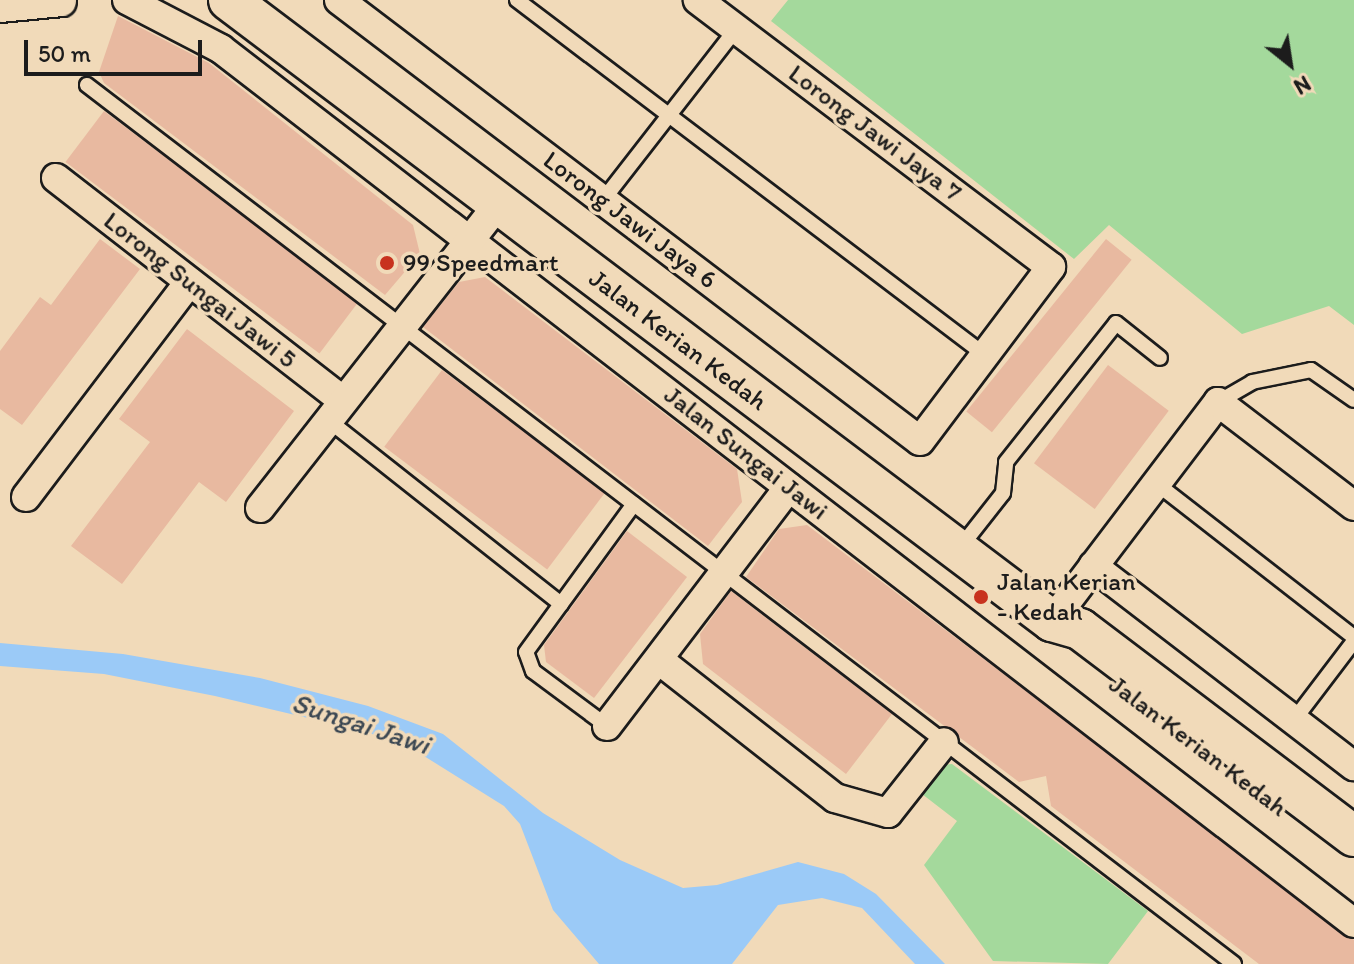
<!DOCTYPE html>
<html>
<head>
<meta charset="utf-8">
<style>
	body { margin:0 }
	#map { position:relative; width:1354px; height:964px; overflow:hidden; background:#f1dab9; font-family:Itim,sans-serif }
	div>[style] { position:absolute }
	.green>* { inset:0; background:#a4d99c }
	.water>* { inset:0; background:#9bcaf7 }
	.building>* { inset:0; background:#e8b9a0; transform-origin:0 0 }
	.roads { filter:drop-shadow(2px 0 #1c1c1c) drop-shadow(-2px 0 #1c1c1c) drop-shadow(0 2px #1c1c1c) drop-shadow(0 -2px #1c1c1c) }
	.service>* { height:14px; margin:-7px; padding:0 7px; transform-origin:7px; border-radius:7px; background:#f1dab9 }
	.minor>* { height:28px; margin:-14px; padding:0 14px; transform-origin:14px; border-radius:14px; background:#f1dab9 }
	.secondary>* { height:40px; margin:-20px; padding:0 20px; transform-origin:20px; border-radius:20px; background:#f1dab9 }
	.dots>* { width:22px; height:22px; translate:-50% -50%; box-sizing:border-box; border:4px solid #f1dab9; border-radius:50% }
	span { translate:-50% -50%; white-space:nowrap; text-align:center; line-height:1.15; -webkit-text-stroke:7px #f1dab9; paint-order:stroke }
	.street-label { font-size:26px; color:#1c1c1c }
	.poi-label { font-size:26px; color:#1c1c1c }
	.left { translate:0 -50%; text-align:left }
	.water-label { font-size:28px; color:#3c4853; font-style:italic }
	.north { position:absolute; left:1250px; top:24px; width:80px; height:80px; -webkit-text-stroke:6px #f1dab9; paint-order:stroke; rotate:150deg; font-size:22px; font-weight:700; line-height:32px; text-align:center; color:#1c1c1c }
	.north::after { content:''; display:block; margin:auto; width:28px; height:36px; background:#1c1c1c; clip-path:polygon(50% 0,100% 100%,50% 72%,0 100%) }
	.scale { position:absolute; left:24px; top:40px; width:178px; height:36px; box-sizing:border-box; border:4px solid #1c1c1c; border-top:0; padding-left:10px; font-size:24px; line-height:28px; white-space:nowrap; color:#1c1c1c; -webkit-text-stroke:6px #f1dab9; paint-order:stroke }
</style>
</head>
<body>
<div id="map">
	<div class="green">
		<div style="clip-path:polygon(788px 0,1354px 0,1354px 325px,1329px 306px,1242px 334px,1109px 225px,1074px 259px,771px 21px)"></div>
		<div style="clip-path:polygon(952px 764px,1148px 911px,1108px 964px,993px 961px,924px 865px,957px 821px,922px 794px,941px 765px)"></div>
	</div>
	<div class="water">
		<div style="clip-path:polygon(0 643px,123px 654px,260px 678px,368px 706px,443px 734px,543px 813px,620px 860px,683px 888px,717px 885px,798px 862px,844px 874px,876px 894px,945px 964px,915px 964px,862px 908px,822px 898px,778px 905px,732px 964px,599px 964px,553px 910px,520px 824px,504px 806px,416px 751px,367px 732px,215px 696px,104px 674px,0 666px)"></div>
	</div>
	<div class="building">
		<div style="clip-path:polygon(118px 16px,209px 63px,413px 225px,420px 254px,385px 295px,104px 83px,99px 72px)"></div>
		<div style="left:104px;top:111px;width:318px;height:64px;rotate:37deg"></div>
		<div style="clip-path:polygon(100px 239px,140px 269px,22px 425px,0 409px,0 351px,40px 297px,51px 305px)"></div>
		<div style="left:1106px;top:239px;width:33px;height:222px;rotate:39deg"></div>
		<div style="clip-path:polygon(485px 277px,737px 469px,742px 502px,708px 546px,423px 327px,459px 282px)"></div>
		<div style="clip-path:polygon(187px 329px,294px 411px,226px 502px,199px 482px,122px 584px,71px 546px,150px 442px,119px 419px)"></div>
		<div style="left:1108px;top:365px;width:76px;height:123px;rotate:37deg"></div>
		<div style="left:442px;top:370px;width:204px;height:96px;rotate:37deg"></div>
		<div style="clip-path:polygon(807px 525px,1354px 940px,1354px 964px,1259px 964px,1051px 806px,1046px 776px,1019px 782px,746px 577px,779px 529px)"></div>
		<div style="clip-path:polygon(627px 531px,687px 577px,594px 698px,546px 662px,544px 645px)"></div>
		<div style="clip-path:polygon(731px 591px,892px 714px,846px 774px,703px 664px,700px 634px)"></div>
	</div>
	<div class="roads">
		<div class="service">
			<div style="left:517px;top:0;width:587px;rotate:37.18deg"></div>
			<div style="left:87px;top:85px;width:1445px;rotate:37.46deg"></div>
			<div style="left:603px;top:200px;width:217px;rotate:-52.1deg"></div>
			<div style="left:1218px;top:402px;width:39px;rotate:-30deg"></div>
			<div style="left:1252px;top:382px;width:60px;rotate:-11.5deg"></div>
			<div style="left:1311px;top:370px;width:52px;rotate:34.9deg"></div>
			<div style="left:328px;top:420px;width:297px;rotate:38.3deg"></div>
			<div style="left:1156px;top:483px;width:251px;rotate:37.9deg"></div>
			<div style="left:959px;top:549px;width:71px;rotate:-51.8deg"></div>
			<div style="left:1003px;top:493px;width:31px;rotate:-84deg"></div>
			<div style="left:1006px;top:462px;width:177px;rotate:-51.6deg"></div>
			<div style="left:1116px;top:323px;width:56px;rotate:38.5deg"></div>
			<div style="left:1294px;top:720px;width:99px;rotate:-52.8deg"></div>
			<div style="left:607px;top:726px;width:92px;rotate:-143.4deg"></div>
			<div style="left:533px;top:671px;width:20px;rotate:-110deg"></div>
			<div style="left:526px;top:652px;width:183px;rotate:-53.9deg"></div>
		</div>
		<div class="minor">
			<div style="left:127px;top:0;width:106px;rotate:27.5deg"></div>
			<div style="left:221px;top:49px;width:1431px;rotate:37.65deg"></div>
			<div style="left:339px;top:0;width:729px;rotate:37.2deg"></div>
			<div style="left:920px;top:441px;width:218px;rotate:-53deg"></div>
			<div style="left:1051px;top:267px;width:443px;rotate:-142.9deg"></div>
			<div style="left:0;top:8px;width:62px;rotate:-5.5deg"></div>
			<div style="left:56px;top:178px;width:363px;rotate:37.8deg"></div>
			<div style="left:26px;top:497px;width:270px;rotate:-52.8deg"></div>
			<div style="left:260px;top:508px;width:385px;rotate:-51.9deg"></div>
			<div style="left:1093px;top:566px;width:329px;rotate:37.5deg"></div>
			<div style="left:1052px;top:621px;width:275px;rotate:-52.8deg"></div>
			<div style="left:1218px;top:402px;width:171px;rotate:37.4deg"></div>
			<div style="left:659px;top:660px;width:224px;rotate:38.1deg"></div>
			<div style="left:835px;top:798px;width:55px;rotate:15.8deg"></div>
			<div style="left:888px;top:813px;width:90px;rotate:-51.7deg"></div>
			<div style="left:607px;top:726px;width:300px;rotate:-52.7deg"></div>
		</div>
		<div class="secondary">
			<div style="left:229px;top:0;width:1031px;rotate:37.04deg"></div>
			<div style="left:1052px;top:621px;width:29px;rotate:16deg"></div>
			<div style="left:1080px;top:629px;width:343px;rotate:37.1deg"></div>
		</div>
	</div>
	<div class="dots">
		<div style="left:387px;top:263px;background:#c8321e"></div>
		<div style="left:981px;top:597px;background:#c8321e"></div>
	</div>
	<div class="street-label">
		<span style="left:875px;top:133px;rotate:37deg">Lorong Jawi Jaya 7</span>
		<span style="left:630px;top:220px;rotate:37deg">Lorong Jawi Jaya 6</span>
		<span style="left:200px;top:290px;rotate:38deg">Lorong Sungai Jawi 5</span>
		<span style="left:678px;top:340px;rotate:37deg">Jalan Kerian Kedah</span>
		<span style="left:746px;top:453px;rotate:38deg">Jalan Sungai Jawi</span>
		<span style="left:1198px;top:746px;rotate:37deg">Jalan Kerian Kedah</span>
	</div>
	<div class="poi-label">
		<span class="left" style="left:403px;top:263px">99 Speedmart</span>
		<span class="left" style="left:997px;top:597px">Jalan Kerian<br>- Kedah</span>
	</div>
	<div class="water-label">
		<span style="left:361px;top:723px;rotate:18deg">Sungai Jawi</span>
	</div>
	<div class="north">N</div>
	<div class="scale">50 m</div>
</div>
</body>
</html>
